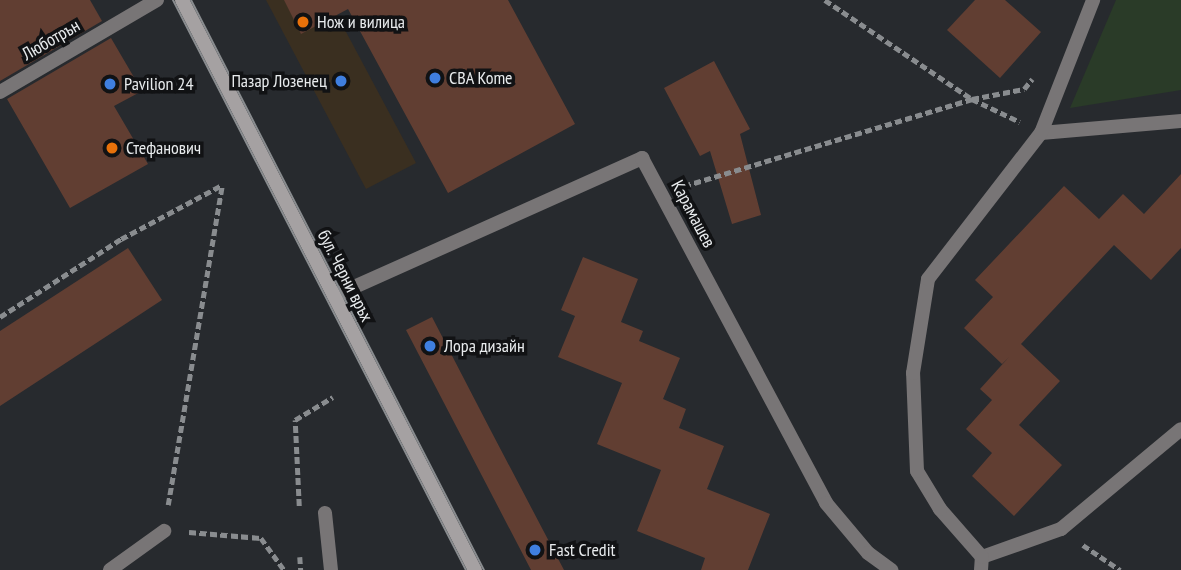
<!DOCTYPE html>
<html>
<head>
<meta charset="utf-8">
<style>
	body { margin:0 }
	#map { position:relative; width:1181px; height:570px; overflow:hidden; background:#272a2e; font-family:"PT Sans Narrow",sans-serif }
	div>[style] { position:absolute }
	.commercial>* { inset:0; background:#3a2f20 }
	.green>* { inset:0; background:#2a3b28 }
	.building>* { inset:0; background:#613e32 }
	.path>* { height:4.5px; margin-top:-2.25px; transform-origin:0; background:repeating-linear-gradient(90deg,#898c8f 0 7px,transparent 0 10.5px) }
	.lane>* { height:14px; margin:-7px; padding:0 7px; transform-origin:7px; border-radius:7px; background:#787576 }
	.street>* { height:14px; margin:-7px; padding:0 7px; transform-origin:7px; border-radius:7px; background:#787576 }
	.secondary>* { height:14px; margin:-7px; padding:0 7px; transform-origin:7px; border-radius:7px; background:#a5a1a2 }
	.tram>* { height:2px; margin:-1px; padding:0 1px; transform-origin:1px; border-radius:1px; background:#898c8f }
	.dots>* { width:19px; height:19px; translate:-50% -50%; box-sizing:border-box; border:4px solid #111214; border-radius:50% }
	span { translate:-50% -50%; white-space:nowrap; text-align:center; line-height:1.15; -webkit-text-stroke:7px #111214; paint-order:stroke }
	.poi-label { font-size:18px; color:#e8ebed }
	.left { translate:0 -50%; text-align:left }
	.right { translate:-100% -50%; text-align:right }
	.street-label { font-size:18px; color:#e8ebed }
</style>
</head>
<body>
<div id="map">
	<div class="commercial">
		<div style="clip-path:polygon(266px 0,329px 0,416px 163px,366px 189px)"></div>
	</div>
	<div class="green">
		<div style="clip-path:polygon(1116px 0,1181px 0,1181px 90px,1070px 108px)"></div>
	</div>
	<div class="building">
		<div style="clip-path:polygon(0 0,90px 0,102px 21px,0 81px)"></div>
		<div style="clip-path:polygon(284px 0,508px 0,575px 124px,448px 193px,348px 9px,301px 34px)"></div>
		<div style="clip-path:polygon(975px 0,1005px 0,1041px 32px,1000px 78px,947px 30px)"></div>
		<div style="clip-path:polygon(111px 38px,142px 91px,114px 106px,148px 164px,70px 208px,7px 99px)"></div>
		<div style="clip-path:polygon(714px 61px,750px 129px,740px 134px,761px 215px,732px 224px,710px 151px,700px 156px,664px 88px)"></div>
		<div style="clip-path:polygon(1181px 174px,1181px 248px,1151px 280px,1114px 245px,1021px 344px,1060px 381px,1019px 425px,1062px 465px,1014px 516px,972px 476px,992px 453px,966px 429px,992px 400px,980px 389px,1009px 357px,1002px 364px,964px 328px,993px 297px,975px 280px,1064px 186px,1099px 219px,1123px 194px,1144px 214px)"></div>
		<div style="clip-path:polygon(128px 248px,162px 300px,0 406px,0 331px)"></div>
		<div style="clip-path:polygon(583px 257px,638px 279px,621px 322px,643px 331px,639px 341px,680px 358px,663px 399px,686px 409px,679px 428px,724px 446px,707px 489px,770px 514px,748px 570px,701px 570px,705px 558px,637px 531px,661px 470px,597px 444px,622px 383px,558px 357px,575px 316px,561px 310px)"></div>
		<div style="clip-path:polygon(432px 317px,491px 431px,564px 570px,531px 570px,406px 330px)"></div>
	</div>
	<div class="path">
		<div style="left:825px;top:0;width:177px;rotate:34deg"></div>
		<div style="left:972px;top:99px;width:53px;rotate:25.6deg"></div>
		<div style="left:684px;top:186px;width:301px;rotate:-16.8deg"></div>
		<div style="left:972px;top:99px;width:53px;rotate:-10.9deg"></div>
		<div style="left:1024px;top:89px;width:13px;rotate:-51deg"></div>
		<div style="left:0;top:317px;width:144px;rotate:-32.8deg"></div>
		<div style="left:121px;top:239px;width:115px;rotate:-28.1deg"></div>
		<div style="left:168px;top:505px;width:325px;rotate:-80.4deg"></div>
		<div style="left:299px;top:506px;width:86px;rotate:-92.7deg"></div>
		<div style="left:295px;top:420px;width:44px;rotate:-31.2deg"></div>
		<div style="left:189px;top:532px;width:72px;rotate:4.8deg"></div>
		<div style="left:261px;top:538px;width:39px;rotate:54deg"></div>
		<div style="left:1083px;top:545px;width:45px;rotate:34deg"></div>
		<div style="left:300px;top:557px;width:13px;rotate:86deg"></div>
	</div>
	<div class="lane">
		<div style="left:325px;top:513px;width:57px;rotate:84deg"></div>
		<div style="left:982px;top:557px;width:84px;rotate:-19.5deg"></div>
		<div style="left:1061px;top:529px;width:156px;rotate:-39.8deg"></div>
	</div>
	<div class="street">
		<div style="left:0;top:92px;width:182px;rotate:-30.4deg"></div>
		<div style="left:1041px;top:133px;width:141px;rotate:-4.9deg"></div>
		<div style="left:334px;top:296px;width:338px;rotate:-24.1deg"></div>
		<div style="left:642px;top:158px;width:391px;rotate:61.9deg"></div>
		<div style="left:826px;top:503px;width:65px;rotate:50deg"></div>
		<div style="left:868px;top:553px;width:29px;rotate:36deg"></div>
		<div style="left:110px;top:570px;width:67px;rotate:-35.8deg"></div>
		<div style="left:981px;top:570px;width:13px;rotate:-86deg"></div>
		<div style="left:982px;top:557px;width:64px;rotate:-131.2deg"></div>
		<div style="left:940px;top:509px;width:44px;rotate:-121.2deg"></div>
		<div style="left:917px;top:471px;width:98px;rotate:-92.3deg"></div>
		<div style="left:913px;top:373px;width:95px;rotate:-80.9deg"></div>
		<div style="left:928px;top:279px;width:185px;rotate:-52.3deg"></div>
		<div style="left:1041px;top:133px;width:143px;rotate:-68.6deg"></div>
	</div>
	<div class="secondary">
		<div style="left:182px;top:0;width:641px;rotate:62.8deg"></div>
	</div>
	<div class="tram">
		<div style="left:173px;top:0;width:641px;rotate:62.8deg"></div>
		<div style="left:191px;top:0;width:641px;rotate:62.8deg"></div>
	</div>
	<div class="dots">
		<div style="left:303px;top:22px;background:#e8710a"></div>
		<div style="left:435px;top:78px;background:#3f7fe0"></div>
		<div style="left:341px;top:81px;background:#3f7fe0"></div>
		<div style="left:110px;top:84px;background:#3f7fe0"></div>
		<div style="left:112px;top:148px;background:#e8710a"></div>
		<div style="left:430px;top:346px;background:#3f7fe0"></div>
		<div style="left:535px;top:550px;background:#3f7fe0"></div>
	</div>
	<div class="poi-label">
		<span class="left" style="left:317px;top:22px">Нож и вилица</span>
		<span class="left" style="left:449px;top:78px">CBA Kome</span>
		<span class="right" style="left:327px;top:81px">Пазар Лозенец</span>
		<span class="left" style="left:124px;top:84px">Pavilion 24</span>
		<span class="left" style="left:126px;top:148px">Стефанович</span>
		<span class="left" style="left:444px;top:346px">Лора дизайн</span>
		<span class="left" style="left:549px;top:550px">Fast Credit</span>
	</div>
	<div class="street-label">
		<span style="left:51px;top:40px;rotate:-30deg">Люботрън</span>
		<span style="left:693px;top:214px;rotate:62deg">Карамашев</span>
		<span style="left:345px;top:276px;rotate:63deg">бул. Черни връх</span>
	</div>
</div>
</body>
</html>
